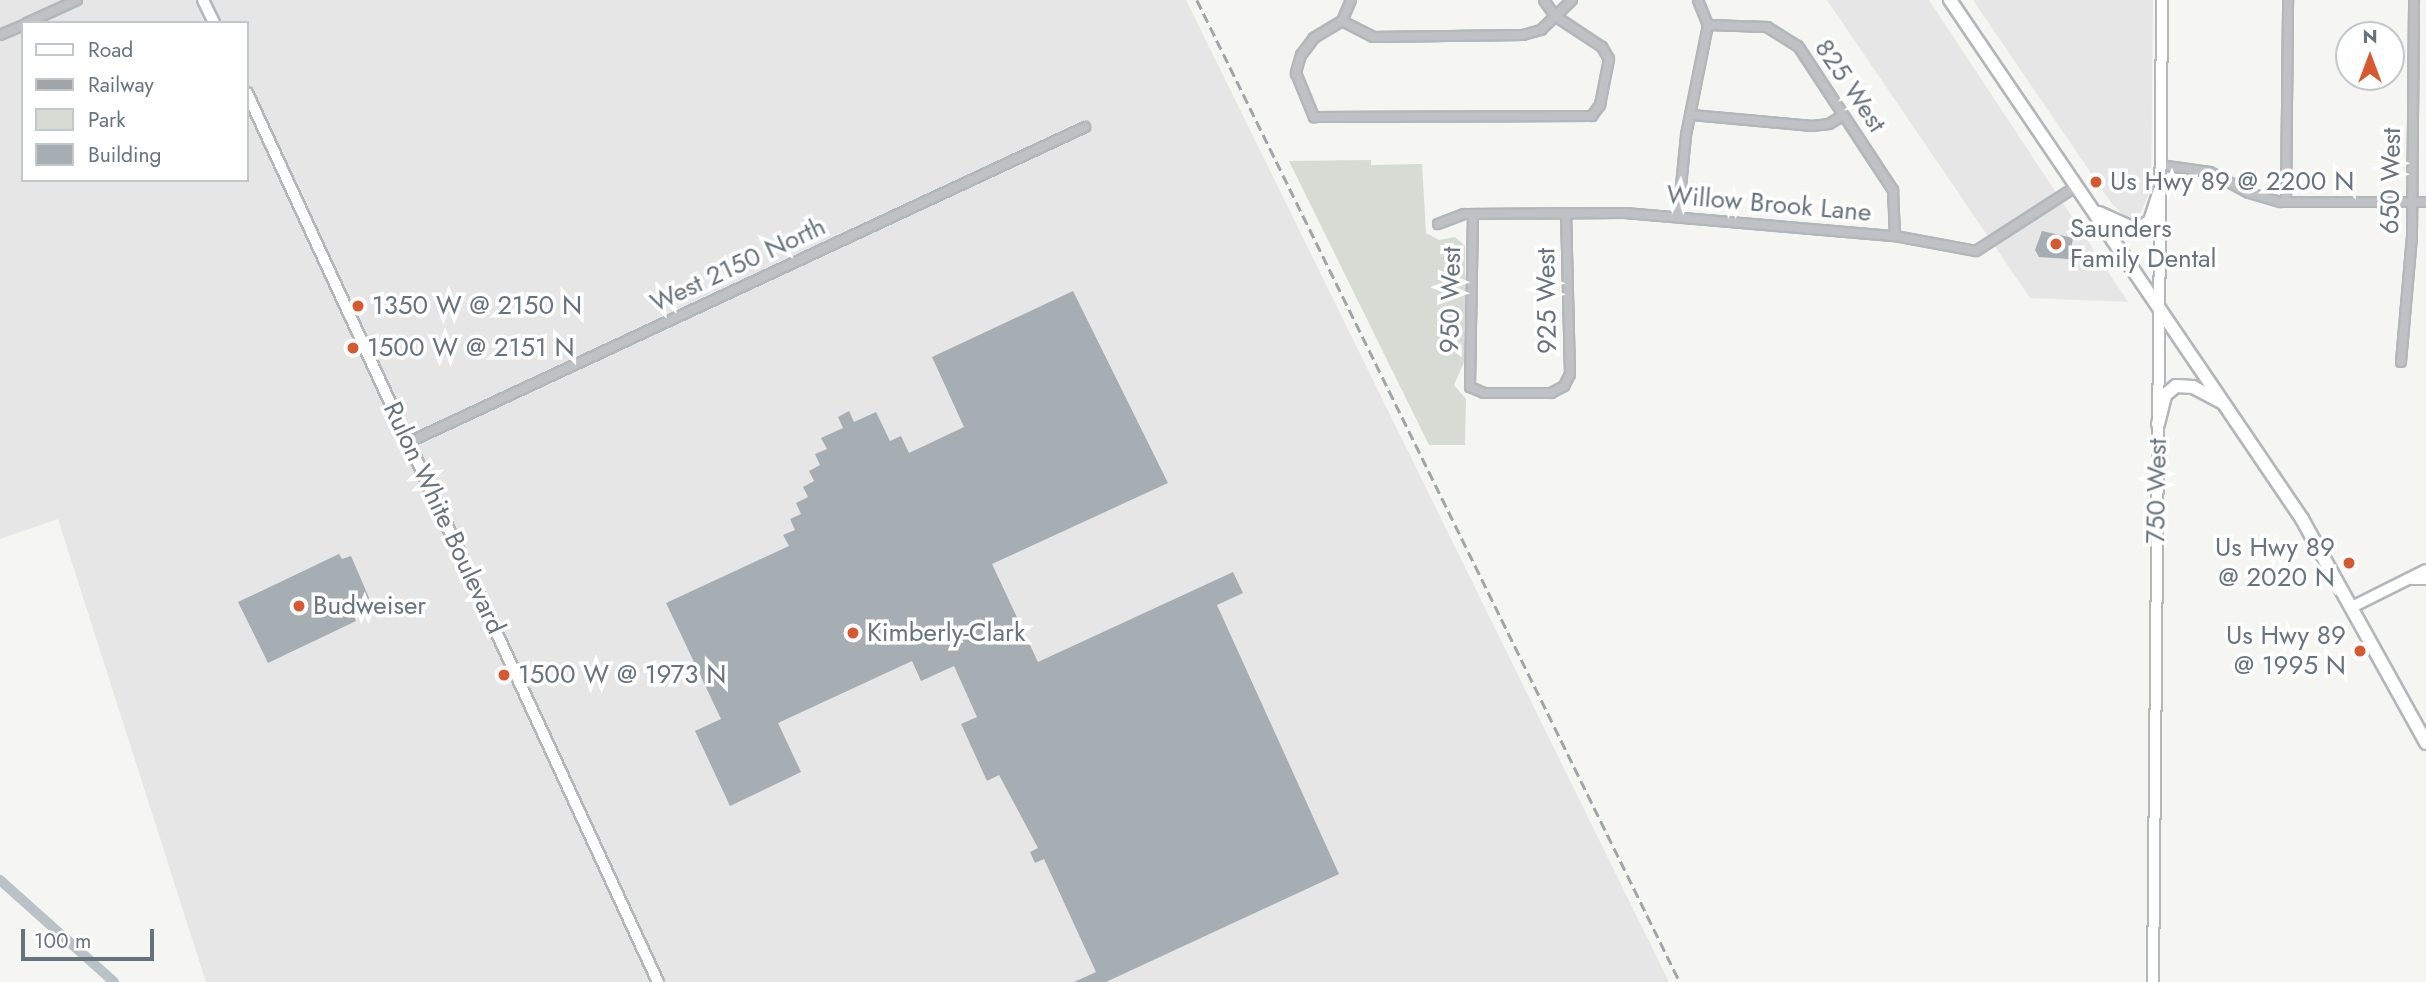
<!DOCTYPE html>
<html>
<head>
<meta charset="utf-8">
<style>
	body { margin:0 }
	#map { position:relative; width:2426px; height:982px; overflow:hidden; background:#f5f5f1; font-family:Jost,sans-serif }
	div>[style] { position:absolute }
	.built>* { inset:0; background:#e5e6e5 }
	.green>* { inset:0; background:#d6dbd3 }
	.canal>* { height:10px; margin:-5px; padding:0 5px; transform-origin:5px; border-radius:5px; background:#b8c2c7 }
	.building>* { inset:0; background:#a7aeb3 }
	.roads { filter:drop-shadow(2px 0 #b3b7bb) drop-shadow(-2px 0 #b3b7bb) drop-shadow(0 2px #b3b7bb) drop-shadow(0 -2px #b3b7bb) }
	.street>* { height:8px; margin:-4px; padding:0 4px; transform-origin:4px; border-radius:4px; background:#bec2c5 }
	.secondary>* { height:10px; margin:-5px; padding:0 5px; transform-origin:5px; border-radius:5px; background:#fff }
	.primary>* { height:12px; margin:-6px; padding:0 6px; transform-origin:6px; border-radius:6px; background:#fff }
	.rail>* { height:2.5px; margin-top:-1.25px; transform-origin:0; background:repeating-linear-gradient(90deg,#a0a5aa 0 10px,transparent 0 15px) }
	.dots>* { width:19px; height:19px; translate:-50% -50%; box-sizing:border-box; border:4px solid #fff; border-radius:50% }
	span { translate:-50% -50%; white-space:nowrap; text-align:center; line-height:1.15; -webkit-text-stroke:7px #fff; paint-order:stroke }
	.street-label { font-size:26px; color:#667480 }
	.poi-label { font-size:26px; color:#667480 }
	.left { translate:0 -50%; text-align:left }
	.right { translate:-100% -50%; text-align:right }
	.legend { position:absolute; left:21px; top:21px; width:228px; height:161px; box-sizing:border-box; background:#fff; border:2px solid #c2c7cc; margin:0; padding:9px 12px; list-style:none; font-size:21px; color:#667480 }
	.legend li { display:flex; align-items:center; gap:14px; height:35px }
	.legend b { width:35px; border:2px solid #c2c7cc }
	.north { position:absolute; left:2335px; top:21px; width:70px; height:70px; box-sizing:border-box; background:#fff; border:2px solid #c2c7cc; border-radius:50%; rotate:0deg; font-size:19px; font-weight:700; line-height:28px; text-align:center; color:#667480 }
	.north::after { content:''; display:block; margin:auto; width:24px; height:32px; background:#d7592f; clip-path:polygon(50% 0,100% 100%,50% 72%,0 100%) }
	.scale { position:absolute; left:21px; top:929px; width:133px; height:32px; box-sizing:border-box; border:4px solid #667480; border-top:0; padding-left:9px; font-size:21px; line-height:24px; white-space:nowrap; color:#667480; -webkit-text-stroke:5px #fff; paint-order:stroke }
</style>
</head>
<body>
<div id="map">
	<div class="built">
		<div style="clip-path:polygon(evenodd,0 0,1186px 0,1669px 982px,206px 982px,58px 519px,0 539px,0 0,23px 23px,247px 23px,247px 180px,23px 180px,23px 23px)"></div>
		<div style="clip-path:polygon(1827px 0,1929px 0,2128px 302px,2030px 298px)"></div>
		<div style="clip-path:polygon(1973px 0,2153px 0,2151px 189px,2139px 217px,2128px 219px,2112px 204px)"></div>
	</div>
	<div class="green">
		<div style="clip-path:polygon(1371px 160px,1371px 165px,1422px 164px,1426px 233px,1439px 240px,1455px 237px,1465px 246px,1465px 360px,1454px 385px,1466px 399px,1465px 445px,1429px 445px,1289px 161px)"></div>
	</div>
	<div class="canal">
		<div style="left:0;top:880px;width:153px;rotate:41.8deg"></div>
	</div>
	<div class="building">
		<div style="clip-path:polygon(2042px 231px,2073px 238px,2069px 259px,2039px 257px,2035px 250px)"></div>
		<div style="clip-path:polygon(1073px 291px,1168px 483px,992px 564px,1038px 662px,1233px 572px,1243px 593px,1217px 605px,1339px 874px,1106px 982px,1074px 982px,1096px 972px,1044px 859px,1035px 863px,1030px 852px,1038px 848px,999px 775px,987px 781px,961px 724px,977px 717px,954px 666px,921px 681px,912px 661px,778px 723px,801px 772px,730px 806px,695px 731px,721px 719px,666px 603px,789px 546px,783px 535px,795px 530px,790px 519px,801px 514px,796px 503px,808px 497px,803px 487px,814px 481px,809px 471px,820px 465px,815px 454px,827px 449px,821px 438px,843px 428px,838px 417px,849px 411px,854px 422px,876px 412px,890px 441px,901px 436px,909px 453px,964px 427px,932px 357px)"></div>
		<div style="clip-path:polygon(339px 554px,342px 559px,351px 556px,370px 600px,351px 609px,356px 621px,268px 663px,238px 602px)"></div>
	</div>
	<div class="roads">
		<div class="street">
			<div style="left:1351px;top:0;width:23px;rotate:113deg"></div>
			<div style="left:1342px;top:21px;width:33px;rotate:149deg"></div>
			<div style="left:1314px;top:38px;width:21px;rotate:127deg"></div>
			<div style="left:1301px;top:55px;width:19px;rotate:106deg"></div>
			<div style="left:1296px;top:73px;width:48px;rotate:67.8deg"></div>
			<div style="left:1314px;top:117px;width:278px;rotate:-0.2deg"></div>
			<div style="left:1592px;top:116px;width:14px;rotate:-54deg"></div>
			<div style="left:1600px;top:105px;width:47px;rotate:-78.9deg"></div>
			<div style="left:1609px;top:59px;width:14px;rotate:-120deg"></div>
			<div style="left:1602px;top:47px;width:56px;rotate:-146.6deg"></div>
			<div style="left:1555px;top:16px;width:19px;rotate:-125deg"></div>
			<div style="left:1342px;top:21px;width:35px;rotate:27deg"></div>
			<div style="left:1373px;top:37px;width:150px;rotate:-0.8deg"></div>
			<div style="left:1523px;top:35px;width:19px;rotate:-16deg"></div>
			<div style="left:1541px;top:30px;width:43px;rotate:-44.1deg"></div>
			<div style="left:27px;top:23px;width:55px;rotate:-24.7deg"></div>
			<div style="left:1708px;top:25px;width:59px;rotate:1.9deg"></div>
			<div style="left:1767px;top:27px;width:36px;rotate:32deg"></div>
			<div style="left:1798px;top:46px;width:173px;rotate:56.6deg"></div>
			<div style="left:1893px;top:190px;width:46px;rotate:87.5deg"></div>
			<div style="left:0;top:35px;width:25px;rotate:-23deg"></div>
			<div style="left:1692px;top:115px;width:121px;rotate:5.2deg"></div>
			<div style="left:1812px;top:126px;width:17px;rotate:-7deg"></div>
			<div style="left:1829px;top:124px;width:17px;rotate:-31deg"></div>
			<div style="left:2160px;top:165px;width:50px;rotate:8deg"></div>
			<div style="left:2210px;top:172px;width:44px;rotate:28.3deg"></div>
			<div style="left:2249px;top:193px;width:33px;rotate:16deg"></div>
			<div style="left:2281px;top:202px;width:145px"></div>
			<div style="left:2286px;top:202px;width:202px;rotate:-89.4deg"></div>
			<div style="left:1473px;top:214px;width:173px;rotate:91deg"></div>
			<div style="left:1470px;top:387px;width:15px;rotate:23deg"></div>
			<div style="left:1484px;top:393px;width:67px"></div>
			<div style="left:1551px;top:393px;width:15px;rotate:-28deg"></div>
			<div style="left:1564px;top:386px;width:13px;rotate:-63deg"></div>
			<div style="left:1570px;top:374px;width:160px;rotate:-91.4deg"></div>
			<div style="left:1678px;top:217px;width:82px;rotate:-84.4deg"></div>
			<div style="left:1686px;top:135px;width:112px;rotate:-78.7deg"></div>
			<div style="left:1708px;top:25px;width:27px;rotate:-112deg"></div>
			<div style="left:1438px;top:224px;width:28px;rotate:-21deg"></div>
			<div style="left:1464px;top:214px;width:161px;rotate:-0.4deg"></div>
			<div style="left:1625px;top:213px;width:271px;rotate:4.9deg"></div>
			<div style="left:1895px;top:236px;width:82px;rotate:10.5deg"></div>
			<div style="left:1976px;top:251px;width:120px;rotate:-32.8deg"></div>
			<div style="left:2401px;top:362px;width:127px;rotate:-85deg"></div>
			<div style="left:2412px;top:235px;width:235px;rotate:-89.5deg"></div>
			<div style="left:409px;top:442px;width:746px;rotate:-24.98deg"></div>
		</div>
		<div class="secondary">
			<div style="left:203px;top:0;width:25px;rotate:64deg"></div>
			<div style="left:247px;top:93px;width:979px;rotate:65.19deg"></div>
			<div style="left:2412px;top:579px;width:14px"></div>
			<div style="left:2354px;top:606px;width:80px;rotate:-26.6deg"></div>
			<div style="left:2153px;top:982px;width:982px;rotate:-89.47deg"></div>
		</div>
		<div class="primary">
			<div style="left:1950px;top:0;width:627px;rotate:55.85deg"></div>
			<div style="left:2302px;top:519px;width:256px;rotate:61deg"></div>
			<div style="left:2099px;top:213px;width:42px;rotate:24.1deg"></div>
			<div style="left:2137px;top:230px;width:16px;rotate:-35deg"></div>
			<div style="left:2150px;top:221px;width:32px;rotate:-72deg"></div>
			<div style="left:2158px;top:424px;width:30px;rotate:-76deg"></div>
			<div style="left:2165px;top:395px;width:14px;rotate:-39deg"></div>
			<div style="left:2176px;top:386px;width:17px;rotate:3deg"></div>
			<div style="left:2193px;top:387px;width:32px;rotate:28deg"></div>
		</div>
	</div>
	<div class="rail">
		<div style="left:1197px;top:0;width:1094px;rotate:63.81deg"></div>
	</div>
	<div class="dots">
		<div style="left:2096px;top:182px;background:#d7592f"></div>
		<div style="left:2056px;top:244px;background:#d7592f"></div>
		<div style="left:358px;top:306px;background:#d7592f"></div>
		<div style="left:353px;top:348px;background:#d7592f"></div>
		<div style="left:2349px;top:563px;background:#d7592f"></div>
		<div style="left:299px;top:606px;background:#d7592f"></div>
		<div style="left:853px;top:633px;background:#d7592f"></div>
		<div style="left:2360px;top:651px;background:#d7592f"></div>
		<div style="left:504px;top:675px;background:#d7592f"></div>
	</div>
	<div class="street-label">
		<span style="left:1850px;top:86px;rotate:56deg">825 West</span>
		<span style="left:2391px;top:181px;rotate:-89deg">650 West</span>
		<span style="left:1769px;top:204px;rotate:5deg">Willow Brook Lane</span>
		<span style="left:738px;top:265px;rotate:-25deg">West 2150 North</span>
		<span style="left:1451px;top:300px;rotate:-89deg">950 West</span>
		<span style="left:1547px;top:301px;rotate:-91deg">925 West</span>
		<span style="left:2157px;top:491px;rotate:-89deg">750 West</span>
		<span style="left:444px;top:518px;rotate:65deg">Rulon White Boulevard</span>
	</div>
	<div class="poi-label">
		<span class="left" style="left:2110px;top:182px">Us Hwy 89 @ 2200 N</span>
		<span class="left" style="left:2070px;top:244px">Saunders<br>Family Dental</span>
		<span class="left" style="left:372px;top:306px">1350 W @ 2150 N</span>
		<span class="left" style="left:367px;top:348px">1500 W @ 2151 N</span>
		<span class="right" style="left:2335px;top:563px">Us Hwy 89<br>@ 2020 N</span>
		<span class="left" style="left:313px;top:606px">Budweiser</span>
		<span class="left" style="left:867px;top:633px">Kimberly-Clark</span>
		<span class="right" style="left:2346px;top:651px">Us Hwy 89<br>@ 1995 N</span>
		<span class="left" style="left:518px;top:675px">1500 W @ 1973 N</span>
	</div>
	<ul class="legend">
	<li><b style="height:9px;background:#fff"></b>Road</li>
	<li><b style="height:9px;background:#a0a5aa"></b>Railway</li>
	<li><b style="height:19px;background:#d6dbd3"></b>Park</li>
	<li><b style="height:19px;background:#a7aeb3"></b>Building</li>
	</ul>
	<div class="north">N</div>
	<div class="scale">100 m</div>
</div>
</body>
</html>
